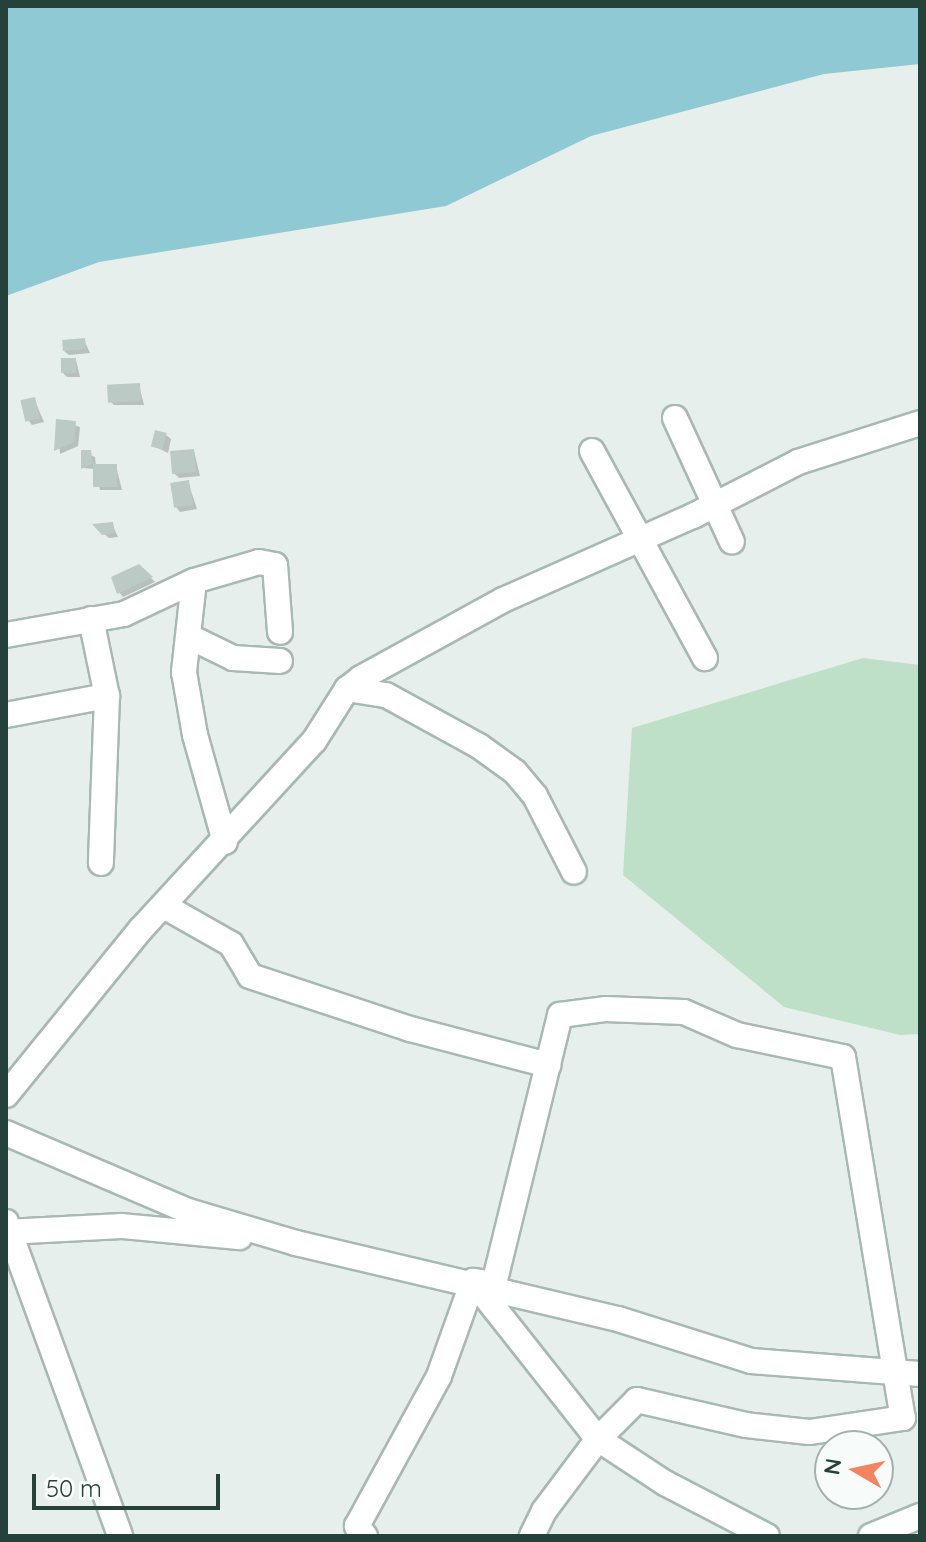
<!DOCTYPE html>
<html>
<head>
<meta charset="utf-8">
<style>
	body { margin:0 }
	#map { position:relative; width:926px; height:1542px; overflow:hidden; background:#e6efeb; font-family:Quicksand,sans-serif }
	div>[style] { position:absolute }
	.green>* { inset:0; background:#bfe0c8 }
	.water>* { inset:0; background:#8ec9d4 }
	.shadow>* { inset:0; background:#0003 }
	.building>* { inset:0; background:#bbcac4; transform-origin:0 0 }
	.roads { filter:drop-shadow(2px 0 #a8b8b2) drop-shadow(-2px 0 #a8b8b2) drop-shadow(0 2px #a8b8b2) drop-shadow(0 -2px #a8b8b2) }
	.minor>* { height:24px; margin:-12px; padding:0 12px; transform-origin:12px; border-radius:12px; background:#fff }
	span { translate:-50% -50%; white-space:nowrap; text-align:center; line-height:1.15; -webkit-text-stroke:6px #f7fbf9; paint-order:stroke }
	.frame { position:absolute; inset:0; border:8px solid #24423a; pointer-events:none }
	.north { position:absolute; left:814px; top:1430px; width:80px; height:80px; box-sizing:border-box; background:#f7fbf9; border:2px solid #a3b1ad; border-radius:50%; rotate:279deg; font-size:22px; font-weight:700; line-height:32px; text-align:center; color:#24423a }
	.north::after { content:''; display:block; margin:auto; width:28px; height:36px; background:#f4845f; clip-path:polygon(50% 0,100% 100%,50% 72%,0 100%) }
	.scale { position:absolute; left:32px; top:1474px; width:188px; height:36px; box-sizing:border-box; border:4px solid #24423a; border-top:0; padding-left:10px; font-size:24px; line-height:28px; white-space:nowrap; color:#24423a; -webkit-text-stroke:6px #f7fbf9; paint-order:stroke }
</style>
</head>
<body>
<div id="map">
	<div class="green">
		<div style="clip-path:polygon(863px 658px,920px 665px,920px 1034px,900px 1035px,784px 1007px,623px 875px,632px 728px)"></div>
	</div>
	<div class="water">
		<div style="clip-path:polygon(6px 6px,920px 6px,920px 64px,824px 74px,591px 136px,446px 206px,99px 262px,6px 296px)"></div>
	</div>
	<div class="shadow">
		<div style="clip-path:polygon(84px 340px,90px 353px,69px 355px,64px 351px)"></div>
		<div style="clip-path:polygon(76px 360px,80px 377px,67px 377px,63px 373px)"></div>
		<div style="clip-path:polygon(139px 385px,144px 405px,114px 405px,110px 401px)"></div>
		<div style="clip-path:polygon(34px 399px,44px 422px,32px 425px,28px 420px)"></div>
		<div style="clip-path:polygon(58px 421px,80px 427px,78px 446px,60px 454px)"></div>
		<div style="clip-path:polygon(166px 435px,171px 439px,168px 453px,154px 446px)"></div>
		<div style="clip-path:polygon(194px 451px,200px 476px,179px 478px,174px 473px)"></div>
		<div style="clip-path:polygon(83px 452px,95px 457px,96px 466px,116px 466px,122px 490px,100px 490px,95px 469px,83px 468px)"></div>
		<div style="clip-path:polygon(188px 482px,197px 509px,180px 512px,176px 507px)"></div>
		<div style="clip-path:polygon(112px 524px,118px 537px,109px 538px,96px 526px)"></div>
		<div style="clip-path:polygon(139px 566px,155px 582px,123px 597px,119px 592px)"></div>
	</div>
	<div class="building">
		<div style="left:85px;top:338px;width:11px;height:23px;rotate:85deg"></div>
		<div style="left:61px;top:358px;width:15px;height:15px"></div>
		<div style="left:140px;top:383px;width:18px;height:33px;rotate:87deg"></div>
		<div style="left:35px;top:397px;width:22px;height:15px;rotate:77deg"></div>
		<div style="clip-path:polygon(56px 419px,76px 421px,74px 442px,54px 451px)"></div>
		<div style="left:155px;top:430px;width:12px;height:17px;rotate:14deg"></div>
		<div style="left:194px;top:449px;width:23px;height:24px;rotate:85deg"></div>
		<div style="clip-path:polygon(81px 450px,91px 450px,93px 464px,81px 469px)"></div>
		<div style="left:93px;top:464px;width:24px;height:23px"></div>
		<div style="left:189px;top:480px;width:25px;height:19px;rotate:81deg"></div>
		<div style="clip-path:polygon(113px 522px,115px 533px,102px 535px,92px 524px)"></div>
		<div style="clip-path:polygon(139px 564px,153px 577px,117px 594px,111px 577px)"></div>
	</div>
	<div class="roads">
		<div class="minor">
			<div style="left:675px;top:418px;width:136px;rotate:65.3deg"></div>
			<div style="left:592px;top:451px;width:236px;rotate:61.4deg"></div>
			<div style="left:194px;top:581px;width:92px;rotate:96.3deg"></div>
			<div style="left:184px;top:672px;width:64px;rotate:80.1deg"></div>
			<div style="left:195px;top:735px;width:111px;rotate:74.3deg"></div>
			<div style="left:91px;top:619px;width:79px;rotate:78.3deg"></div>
			<div style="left:107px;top:696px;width:167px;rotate:92.1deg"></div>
			<div style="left:6px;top:635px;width:120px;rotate:-10.1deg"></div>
			<div style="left:124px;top:614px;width:77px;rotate:-25.2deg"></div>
			<div style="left:194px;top:581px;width:68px;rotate:-16.3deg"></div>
			<div style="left:259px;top:562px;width:16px;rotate:11deg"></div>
			<div style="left:275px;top:565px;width:67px;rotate:85.7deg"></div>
			<div style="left:190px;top:637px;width:48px;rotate:26deg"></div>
			<div style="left:233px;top:658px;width:47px;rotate:3.7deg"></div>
			<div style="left:347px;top:689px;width:39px;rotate:9deg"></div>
			<div style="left:386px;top:695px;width:106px;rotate:28.7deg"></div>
			<div style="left:479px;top:746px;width:44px;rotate:35.8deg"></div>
			<div style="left:515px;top:772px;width:31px;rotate:50deg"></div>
			<div style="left:535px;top:796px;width:85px;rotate:62.8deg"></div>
			<div style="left:6px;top:715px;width:103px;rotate:-10.7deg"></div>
			<div style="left:164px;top:906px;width:77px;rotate:29.6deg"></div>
			<div style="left:231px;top:944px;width:37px;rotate:59deg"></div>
			<div style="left:250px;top:976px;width:169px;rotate:18.3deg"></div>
			<div style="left:410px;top:1029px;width:143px;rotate:14.6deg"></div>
			<div style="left:6px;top:1095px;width:214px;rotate:-50.9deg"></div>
			<div style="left:141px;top:929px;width:255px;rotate:-47.4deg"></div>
			<div style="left:314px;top:741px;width:62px;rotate:-57.6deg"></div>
			<div style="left:347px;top:689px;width:18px;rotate:-38deg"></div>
			<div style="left:361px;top:678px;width:162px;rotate:-28.8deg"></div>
			<div style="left:503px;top:600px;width:208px;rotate:-23.9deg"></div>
			<div style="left:693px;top:516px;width:118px;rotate:-27.2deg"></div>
			<div style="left:798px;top:462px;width:128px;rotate:-17.7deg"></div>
			<div style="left:6px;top:1133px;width:198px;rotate:23.2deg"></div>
			<div style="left:188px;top:1211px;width:113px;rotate:16.5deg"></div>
			<div style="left:296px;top:1243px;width:331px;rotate:13.3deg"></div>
			<div style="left:618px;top:1319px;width:139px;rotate:17.5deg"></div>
			<div style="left:751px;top:1361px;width:169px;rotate:4.4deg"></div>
			<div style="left:6px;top:1222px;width:334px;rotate:70deg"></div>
			<div style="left:6px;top:1232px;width:116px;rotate:-3deg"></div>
			<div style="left:122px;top:1226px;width:118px;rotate:5.4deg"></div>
			<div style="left:473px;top:1281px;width:201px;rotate:51.7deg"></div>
			<div style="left:598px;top:1439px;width:80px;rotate:33.3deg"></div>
			<div style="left:665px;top:1483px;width:115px;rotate:27.5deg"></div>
			<div style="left:365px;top:1536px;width:13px;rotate:-129deg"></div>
			<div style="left:357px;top:1526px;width:171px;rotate:-61.3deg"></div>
			<div style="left:439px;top:1376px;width:101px;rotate:-70.3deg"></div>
			<div style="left:473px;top:1281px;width:21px;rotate:8deg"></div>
			<div style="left:494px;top:1284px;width:277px;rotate:-76.2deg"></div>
			<div style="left:560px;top:1015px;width:45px;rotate:-7.6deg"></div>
			<div style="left:605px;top:1009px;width:79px;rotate:2.2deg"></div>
			<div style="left:684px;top:1012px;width:58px;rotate:23.5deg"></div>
			<div style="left:737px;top:1035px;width:108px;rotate:11.7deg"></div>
			<div style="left:843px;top:1057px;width:366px;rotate:80.6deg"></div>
			<div style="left:903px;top:1418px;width:95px;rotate:171.5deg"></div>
			<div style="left:809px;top:1432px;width:63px;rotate:-173.7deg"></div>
			<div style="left:746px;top:1425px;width:112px;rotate:-167.1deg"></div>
			<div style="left:637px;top:1400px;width:55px;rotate:135deg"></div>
			<div style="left:598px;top:1439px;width:90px;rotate:126.9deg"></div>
			<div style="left:544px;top:1511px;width:28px;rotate:116deg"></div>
			<div style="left:871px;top:1536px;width:53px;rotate:-22.2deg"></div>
		</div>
	</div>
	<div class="frame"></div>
	<div class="north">N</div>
	<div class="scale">50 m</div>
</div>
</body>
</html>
